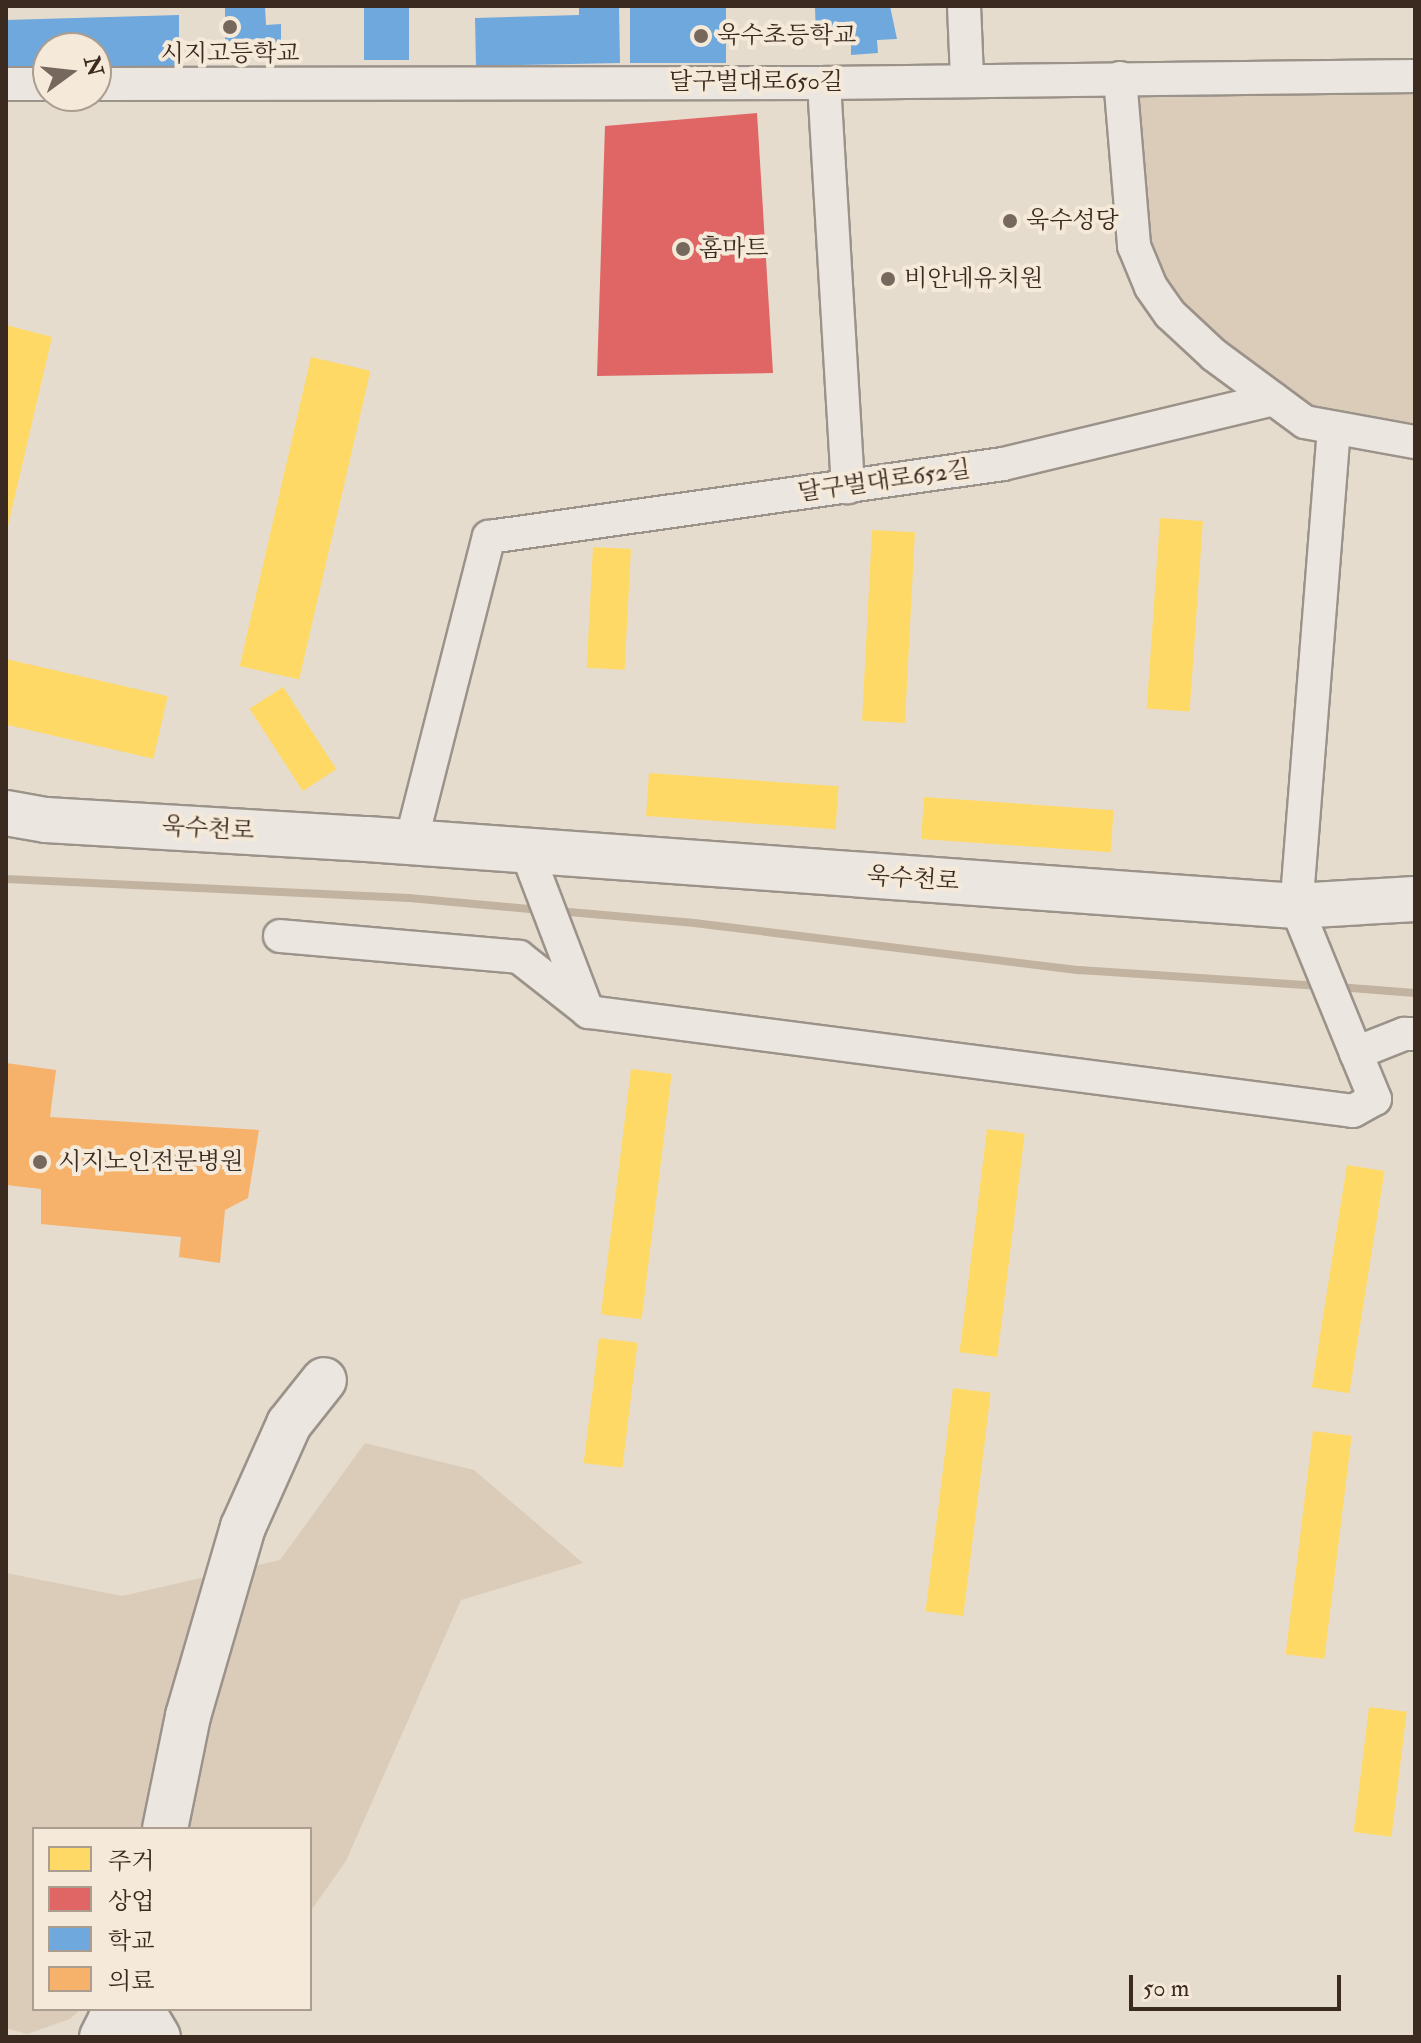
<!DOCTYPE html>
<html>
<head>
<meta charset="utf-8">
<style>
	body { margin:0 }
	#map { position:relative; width:1421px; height:2043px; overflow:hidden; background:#e6dcce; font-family:"IM FELL Double Pica","Noto Serif KR",serif }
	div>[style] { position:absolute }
	.green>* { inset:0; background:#daccb9 }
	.homes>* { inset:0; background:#ffd966; transform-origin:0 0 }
	.shops>* { inset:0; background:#e06666 }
	.schools>* { inset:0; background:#6fa8dc; transform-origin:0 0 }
	.health>* { inset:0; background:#f6b26b }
	.stream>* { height:8px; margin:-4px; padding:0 4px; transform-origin:4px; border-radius:4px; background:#c2b3a0 }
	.roads { filter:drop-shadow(2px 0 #9b938a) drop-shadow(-2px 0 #9b938a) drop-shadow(0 2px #9b938a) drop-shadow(0 -2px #9b938a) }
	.street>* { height:32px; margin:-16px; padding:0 16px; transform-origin:16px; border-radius:16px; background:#ebe6df }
	.secondary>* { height:44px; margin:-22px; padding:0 22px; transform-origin:22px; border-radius:22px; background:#ebe6df }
	.dots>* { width:22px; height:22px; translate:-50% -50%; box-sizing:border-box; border:4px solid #f5ead9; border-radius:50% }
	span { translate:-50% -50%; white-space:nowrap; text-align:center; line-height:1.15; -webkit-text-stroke:8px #f5ead9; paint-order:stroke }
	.poi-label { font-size:24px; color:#3b2a20 }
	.left { translate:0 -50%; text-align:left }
	.street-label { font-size:24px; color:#3b2a20 }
	.frame { position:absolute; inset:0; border:8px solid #3b2a20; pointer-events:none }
	.legend { position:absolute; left:32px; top:1827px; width:280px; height:184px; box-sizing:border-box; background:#f5ead9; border:2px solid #ab9d8f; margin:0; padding:10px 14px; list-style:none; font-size:24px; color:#3b2a20 }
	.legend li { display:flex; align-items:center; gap:16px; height:40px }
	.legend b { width:40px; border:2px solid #ab9d8f }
	.north { position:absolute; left:32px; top:32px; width:80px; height:80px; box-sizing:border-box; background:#f5ead9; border:2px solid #ab9d8f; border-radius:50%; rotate:75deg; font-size:22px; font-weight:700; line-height:32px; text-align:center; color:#3b2a20 }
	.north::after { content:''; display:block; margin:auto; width:28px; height:36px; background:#77685d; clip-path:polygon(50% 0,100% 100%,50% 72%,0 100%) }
	.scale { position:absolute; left:1129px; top:1975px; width:212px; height:36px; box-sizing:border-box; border:4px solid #3b2a20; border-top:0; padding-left:10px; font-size:24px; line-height:28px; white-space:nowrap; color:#3b2a20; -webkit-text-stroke:6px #f5ead9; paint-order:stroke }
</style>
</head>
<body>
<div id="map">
	<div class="green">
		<div style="clip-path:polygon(1120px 78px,1415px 81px,1415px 442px,1305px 422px,1151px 287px)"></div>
		<div style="clip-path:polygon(365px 1443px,474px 1470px,583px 1563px,461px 1600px,346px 1861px,310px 1912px,310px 1829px,34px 1829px,34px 2009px,81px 2009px,70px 2019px,27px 2034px,6px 2028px,6px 1573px,122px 1596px,280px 1560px)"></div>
	</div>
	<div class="homes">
		<div style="clip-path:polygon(6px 325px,52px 337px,7px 530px,6px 530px)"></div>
		<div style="left:311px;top:357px;width:61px;height:317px;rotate:13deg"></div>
		<div style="left:1160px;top:518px;width:43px;height:191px;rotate:4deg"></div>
		<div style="left:872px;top:530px;width:43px;height:191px;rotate:3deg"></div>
		<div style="left:593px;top:547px;width:38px;height:121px;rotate:3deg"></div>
		<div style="left:6px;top:659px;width:166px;height:64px;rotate:13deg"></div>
		<div style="left:283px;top:687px;width:98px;height:40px;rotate:57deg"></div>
		<div style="left:649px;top:773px;width:190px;height:43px;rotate:4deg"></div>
		<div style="left:924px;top:797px;width:190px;height:42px;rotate:4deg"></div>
		<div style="left:631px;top:1069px;width:41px;height:247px;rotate:7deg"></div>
		<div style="left:987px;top:1129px;width:38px;height:225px;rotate:7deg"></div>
		<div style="left:1347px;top:1165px;width:38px;height:225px;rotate:9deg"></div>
		<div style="left:599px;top:1338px;width:39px;height:126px;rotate:7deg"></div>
		<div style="left:953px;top:1388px;width:38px;height:225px;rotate:7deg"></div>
		<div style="left:1313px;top:1431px;width:39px;height:225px;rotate:7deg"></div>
		<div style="left:1369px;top:1707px;width:38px;height:126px;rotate:7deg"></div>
	</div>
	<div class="shops">
		<div style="clip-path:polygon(757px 113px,773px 373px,597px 376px,605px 126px)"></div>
	</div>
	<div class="schools">
		<div style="clip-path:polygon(225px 6px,265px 6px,266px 25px,281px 24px,281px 56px,257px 58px,256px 39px,225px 42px)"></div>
		<div style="left:364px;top:6px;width:45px;height:54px"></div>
		<div style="clip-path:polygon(579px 6px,619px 6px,620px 63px,476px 66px,475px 18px,579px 15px)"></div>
		<div style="left:630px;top:6px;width:96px;height:57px"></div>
		<div style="clip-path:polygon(815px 6px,890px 6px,897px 39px,877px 40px,878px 53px,851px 55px,851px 40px,816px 41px)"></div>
		<div style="clip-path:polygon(179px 15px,179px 70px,96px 72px,96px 48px,48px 48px,48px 73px,6px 73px,6px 20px)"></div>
	</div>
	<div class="health">
		<div style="clip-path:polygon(6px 1063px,56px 1070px,50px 1117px,259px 1130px,248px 1198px,225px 1210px,220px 1263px,179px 1257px,181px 1237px,41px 1224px,41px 1189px,6px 1185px)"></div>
	</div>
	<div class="stream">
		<div style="left:6px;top:879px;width:403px;rotate:2.7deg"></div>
		<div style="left:409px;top:898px;width:132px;rotate:5.2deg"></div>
		<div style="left:558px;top:911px;width:137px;rotate:5deg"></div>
		<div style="left:694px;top:923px;width:388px;rotate:7deg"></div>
		<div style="left:1079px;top:970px;width:242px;rotate:3.8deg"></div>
		<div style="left:1338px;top:987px;width:77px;rotate:4.5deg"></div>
	</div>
	<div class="roads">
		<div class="street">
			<div style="left:964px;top:6px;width:73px;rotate:87.6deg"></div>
			<div style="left:1120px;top:78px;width:169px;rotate:85.2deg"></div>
			<div style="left:1134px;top:246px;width:44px;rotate:67.5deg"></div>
			<div style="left:1151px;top:287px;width:33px;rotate:55deg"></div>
			<div style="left:1170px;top:314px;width:60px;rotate:43deg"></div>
			<div style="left:1214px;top:355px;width:113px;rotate:36.4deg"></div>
			<div style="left:1305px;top:422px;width:112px;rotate:10.3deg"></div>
			<div style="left:824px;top:83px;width:405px;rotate:86.6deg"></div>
			<div style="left:6px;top:84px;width:42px"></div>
			<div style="left:96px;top:84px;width:728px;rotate:-0.08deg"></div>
			<div style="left:824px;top:83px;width:591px;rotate:-0.68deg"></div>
			<div style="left:1334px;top:428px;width:480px;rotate:94.5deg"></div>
			<div style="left:1296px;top:906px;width:159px;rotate:67.8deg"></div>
			<div style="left:411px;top:842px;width:315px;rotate:-75.7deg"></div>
			<div style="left:489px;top:537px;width:519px;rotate:-8.08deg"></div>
			<div style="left:1003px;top:464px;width:278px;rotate:-13.5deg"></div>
			<div style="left:526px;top:850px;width:173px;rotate:69.1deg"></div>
			<div style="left:280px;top:936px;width:240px;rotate:5deg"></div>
			<div style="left:519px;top:957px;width:89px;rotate:38.2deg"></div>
			<div style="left:589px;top:1012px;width:770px;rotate:7.38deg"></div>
			<div style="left:1353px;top:1111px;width:25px;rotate:-29deg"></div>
			<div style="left:1375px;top:1099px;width:50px;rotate:-112.4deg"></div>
			<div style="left:1356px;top:1053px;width:52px;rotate:-21.6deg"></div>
			<div style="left:1404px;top:1034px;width:11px"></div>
		</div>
		<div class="secondary">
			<div style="left:6px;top:813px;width:41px;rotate:9.9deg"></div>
			<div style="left:46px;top:820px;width:322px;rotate:3.4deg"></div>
			<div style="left:367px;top:839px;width:931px;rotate:4.13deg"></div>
			<div style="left:1296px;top:906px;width:119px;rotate:-3.4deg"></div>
			<div style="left:165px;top:1829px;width:115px;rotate:-78.5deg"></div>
			<div style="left:188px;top:1716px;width:197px;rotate:-73.8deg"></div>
			<div style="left:243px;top:1527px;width:113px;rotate:-65.9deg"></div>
			<div style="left:289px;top:1424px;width:56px;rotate:-51.5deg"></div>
			<div style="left:102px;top:2037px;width:18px;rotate:-63deg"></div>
			<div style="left:110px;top:2021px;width:19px;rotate:-25deg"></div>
			<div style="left:127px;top:2013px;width:19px;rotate:12deg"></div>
			<div style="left:146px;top:2017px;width:23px;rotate:59deg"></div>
		</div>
	</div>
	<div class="dots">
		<div style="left:230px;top:27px;background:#77685d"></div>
		<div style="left:701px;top:36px;background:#77685d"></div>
		<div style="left:1010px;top:221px;background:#77685d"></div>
		<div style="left:683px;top:249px;background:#77685d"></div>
		<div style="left:888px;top:279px;background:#77685d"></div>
		<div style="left:40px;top:1162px;background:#77685d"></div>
	</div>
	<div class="poi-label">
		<span class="left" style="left:717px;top:36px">욱수초등학교</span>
		<span style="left:230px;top:54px">시지고등학교</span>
		<span class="left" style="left:1026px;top:221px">욱수성당</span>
		<span class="left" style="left:699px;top:249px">홈마트</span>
		<span class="left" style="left:904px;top:279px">비안네유치원</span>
		<span class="left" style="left:58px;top:1162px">시지노인전문병원</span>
	</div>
	<div class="street-label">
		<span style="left:756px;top:82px">달구벌대로650길</span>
		<span style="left:884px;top:481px;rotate:-8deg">달구벌대로652길</span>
		<span style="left:208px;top:829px;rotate:3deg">욱수천로</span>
		<span style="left:913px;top:879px;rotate:4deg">욱수천로</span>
	</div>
	<div class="frame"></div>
	<ul class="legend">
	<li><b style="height:22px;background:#ffd966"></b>주거</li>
	<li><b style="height:22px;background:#e06666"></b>상업</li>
	<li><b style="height:22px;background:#6fa8dc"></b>학교</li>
	<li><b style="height:22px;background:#f6b26b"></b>의료</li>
	</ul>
	<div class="north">N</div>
	<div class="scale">50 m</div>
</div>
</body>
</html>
